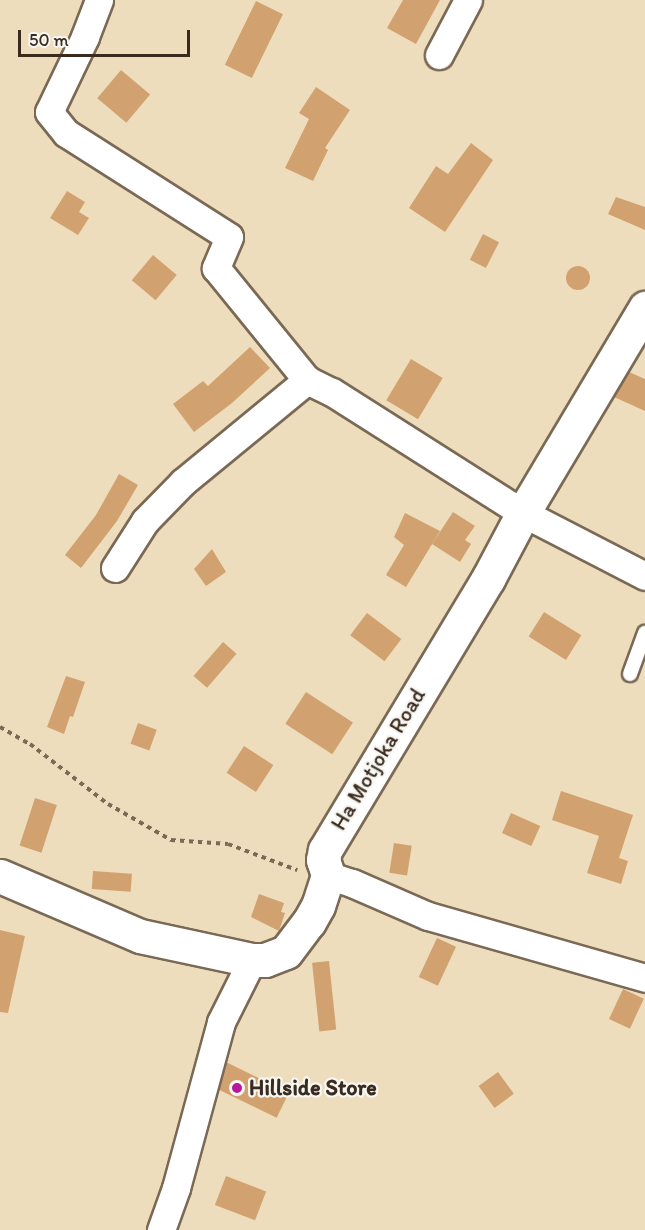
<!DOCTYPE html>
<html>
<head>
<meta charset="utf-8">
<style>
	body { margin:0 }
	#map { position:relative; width:645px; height:1230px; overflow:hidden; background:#eeddbc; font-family:Itim,sans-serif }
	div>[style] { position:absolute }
	.building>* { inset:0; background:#d1a270; transform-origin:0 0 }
	.round { border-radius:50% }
	.path>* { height:4px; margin-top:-2px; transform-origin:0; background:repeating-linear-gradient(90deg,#7a6955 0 4.5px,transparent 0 9px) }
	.roads { filter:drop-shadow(2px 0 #7a6955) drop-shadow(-2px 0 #7a6955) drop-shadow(0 2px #7a6955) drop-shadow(0 -2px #7a6955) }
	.lane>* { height:14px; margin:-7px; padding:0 7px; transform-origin:7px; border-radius:7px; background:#fff }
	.street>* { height:27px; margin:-13.5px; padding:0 13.5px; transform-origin:13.5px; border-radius:13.5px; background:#fff }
	.secondary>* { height:33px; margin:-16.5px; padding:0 16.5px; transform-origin:16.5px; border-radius:16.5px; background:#fff }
	.dots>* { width:16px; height:16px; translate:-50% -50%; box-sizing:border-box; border:3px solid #f6f6f2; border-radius:50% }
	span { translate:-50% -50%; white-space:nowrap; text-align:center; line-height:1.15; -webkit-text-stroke:4.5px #f6f6f2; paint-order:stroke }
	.street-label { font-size:22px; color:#3b2a1e }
	.poi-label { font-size:22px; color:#3b2a1e; font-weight:700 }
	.left { translate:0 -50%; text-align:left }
	.scale { position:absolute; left:18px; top:30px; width:172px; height:27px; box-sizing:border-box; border:3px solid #3b2a1e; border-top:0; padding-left:8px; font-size:18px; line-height:21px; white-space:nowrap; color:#3b2a1e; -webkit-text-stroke:4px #f6f6f2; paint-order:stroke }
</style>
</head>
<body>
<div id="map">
	<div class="building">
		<div style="clip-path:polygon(403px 0,440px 0,416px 44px,387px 28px)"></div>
		<div style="left:256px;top:1px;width:30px;height:71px;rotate:26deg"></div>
		<div style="left:121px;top:70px;width:38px;height:37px;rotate:40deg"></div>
		<div style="clip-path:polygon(316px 87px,350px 110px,325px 148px,328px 150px,313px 181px,285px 168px,309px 119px,299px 113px)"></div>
		<div style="clip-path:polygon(471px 143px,493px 160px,445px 232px,409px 208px,436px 166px,448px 174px)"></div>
		<div style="clip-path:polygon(67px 191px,85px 202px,79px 212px,89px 218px,78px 235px,50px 218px)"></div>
		<div style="clip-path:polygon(616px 197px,645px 207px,645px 230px,608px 214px)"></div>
		<div style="left:483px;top:234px;width:18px;height:29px;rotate:27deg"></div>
		<div style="left:153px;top:255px;width:31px;height:33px;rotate:40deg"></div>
		<div class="round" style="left:566px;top:266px;width:24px;height:24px"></div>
		<div style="clip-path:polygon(250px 347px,270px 368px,232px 403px,194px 432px,173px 404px,203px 381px,208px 386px)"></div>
		<div style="left:411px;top:359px;width:37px;height:48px;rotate:31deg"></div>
		<div style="clip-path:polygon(629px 372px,645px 379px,645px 411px,614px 397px)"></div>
		<div style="clip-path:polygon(119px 474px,138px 485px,117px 521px,81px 568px,65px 555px,96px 515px)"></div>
		<div style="clip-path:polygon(453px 512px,475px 526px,465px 540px,471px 544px,460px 562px,432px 544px)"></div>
		<div style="clip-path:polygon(405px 513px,440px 531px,406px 587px,386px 575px,404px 545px,394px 537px)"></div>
		<div style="clip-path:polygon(212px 549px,226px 572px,206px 586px,194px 569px)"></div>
		<div style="left:544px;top:612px;width:44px;height:29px;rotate:32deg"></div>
		<div style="left:367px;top:613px;width:43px;height:28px;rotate:37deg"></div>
		<div style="left:223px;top:642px;width:18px;height:45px;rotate:41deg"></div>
		<div style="clip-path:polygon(66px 676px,85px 682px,73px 717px,70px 716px,64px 734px,47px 727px)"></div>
		<div style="left:306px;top:692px;width:56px;height:38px;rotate:33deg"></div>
		<div style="left:138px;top:723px;width:20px;height:22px;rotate:20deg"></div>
		<div style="left:244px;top:746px;width:35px;height:32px;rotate:33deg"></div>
		<div style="clip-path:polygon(561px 791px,633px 815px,619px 858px,628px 861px,621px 884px,587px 873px,599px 836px,552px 820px)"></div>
		<div style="left:35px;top:798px;width:23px;height:50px;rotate:18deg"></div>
		<div style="left:511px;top:813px;width:32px;height:22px;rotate:24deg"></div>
		<div style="left:394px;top:843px;width:18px;height:30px;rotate:9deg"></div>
		<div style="left:93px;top:871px;width:39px;height:18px;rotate:4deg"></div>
		<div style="clip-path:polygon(259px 894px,284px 903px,281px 912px,285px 913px,279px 931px,251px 917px)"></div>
		<div style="clip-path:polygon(0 930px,25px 936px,8px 1013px,0 1012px)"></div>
		<div style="left:437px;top:938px;width:21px;height:43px;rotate:25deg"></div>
		<div style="left:329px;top:961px;width:69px;height:17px;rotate:84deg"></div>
		<div style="left:623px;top:989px;width:23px;height:33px;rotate:25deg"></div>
		<div style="left:226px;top:1062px;width:70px;height:28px;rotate:26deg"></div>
		<div style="left:498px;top:1072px;width:27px;height:24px;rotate:54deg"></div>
		<div style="left:226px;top:1176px;width:43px;height:31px;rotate:21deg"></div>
	</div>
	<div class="path">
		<div style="left:0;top:727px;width:34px;rotate:30deg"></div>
		<div style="left:30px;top:744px;width:98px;rotate:37.6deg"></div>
		<div style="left:108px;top:804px;width:73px;rotate:29.7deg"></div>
		<div style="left:171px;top:840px;width:57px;rotate:4deg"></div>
		<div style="left:228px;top:844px;width:74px;rotate:20.6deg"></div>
	</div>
	<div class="roads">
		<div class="lane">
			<div style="left:630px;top:674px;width:44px;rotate:-69.9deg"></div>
		</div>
		<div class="street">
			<div style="left:99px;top:0;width:40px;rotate:111deg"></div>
			<div style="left:85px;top:37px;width:83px;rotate:115.6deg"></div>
			<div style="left:49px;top:112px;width:27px;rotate:51deg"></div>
			<div style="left:66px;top:133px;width:193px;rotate:32.5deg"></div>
			<div style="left:229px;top:237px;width:34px;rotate:113deg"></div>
			<div style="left:216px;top:268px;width:144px;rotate:50.9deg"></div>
			<div style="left:307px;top:380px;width:28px;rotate:26deg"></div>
			<div style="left:332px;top:392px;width:226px;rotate:32.4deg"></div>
			<div style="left:523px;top:513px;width:137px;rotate:27.3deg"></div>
			<div style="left:439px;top:55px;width:62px;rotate:-62.2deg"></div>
			<div style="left:115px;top:568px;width:56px;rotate:-57.4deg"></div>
			<div style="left:145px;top:521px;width:54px;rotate:-45.7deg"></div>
			<div style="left:183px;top:482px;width:161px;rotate:-39.4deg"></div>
			<div style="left:327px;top:875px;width:26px;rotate:18deg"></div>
			<div style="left:352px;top:883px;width:83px;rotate:23.5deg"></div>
			<div style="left:428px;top:916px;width:226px;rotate:15.9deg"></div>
			<div style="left:161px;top:1230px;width:45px;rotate:-70.3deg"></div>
			<div style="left:176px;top:1188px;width:172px;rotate:-74.8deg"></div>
			<div style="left:221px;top:1022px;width:69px;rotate:-63.4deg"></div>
		</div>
		<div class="secondary">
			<div style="left:0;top:876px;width:152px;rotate:23.2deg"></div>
			<div style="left:140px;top:936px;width:115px;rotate:12.1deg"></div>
			<div style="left:252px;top:960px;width:13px"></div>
			<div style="left:265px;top:960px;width:22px;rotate:-21deg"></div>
			<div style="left:286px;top:952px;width:38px;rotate:-53deg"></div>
			<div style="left:309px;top:922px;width:18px;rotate:-61deg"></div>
			<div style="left:318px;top:906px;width:33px;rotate:-72deg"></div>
			<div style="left:328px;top:875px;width:16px;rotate:-108deg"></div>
			<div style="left:323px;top:860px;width:10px;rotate:-79deg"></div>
			<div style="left:325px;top:850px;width:316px;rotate:-59deg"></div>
			<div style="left:488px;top:579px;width:75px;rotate:-62.1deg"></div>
			<div style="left:523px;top:513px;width:239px;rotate:-59.2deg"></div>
		</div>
	</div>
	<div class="dots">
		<div style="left:237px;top:1088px;background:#b5179e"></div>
	</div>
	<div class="street-label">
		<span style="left:378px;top:759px;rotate:-59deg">Ha Motjoka Road</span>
	</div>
	<div class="poi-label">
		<span class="left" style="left:249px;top:1088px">Hillside Store</span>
	</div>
	<div class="scale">50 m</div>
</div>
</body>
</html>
